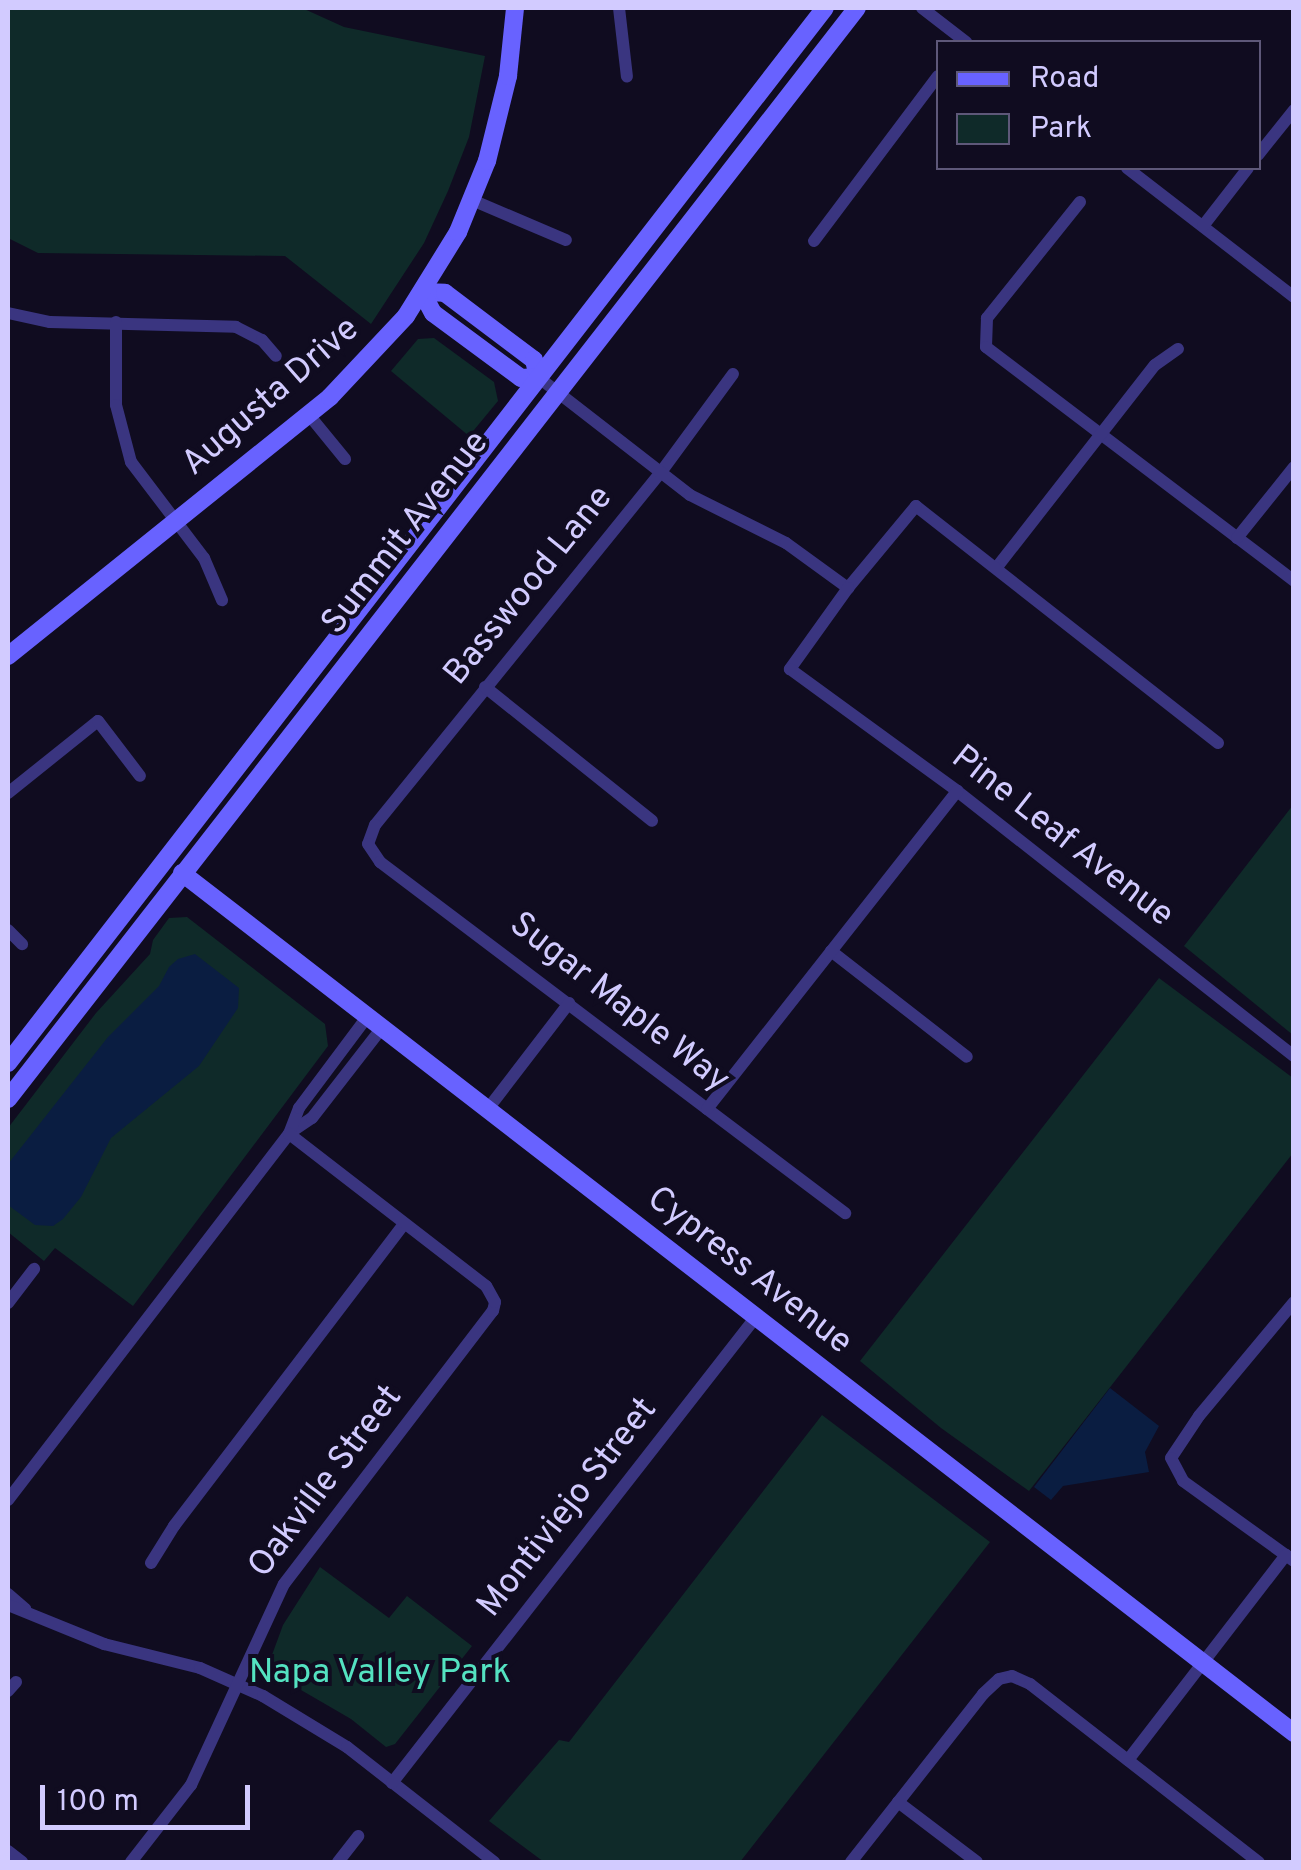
<!DOCTYPE html>
<html>
<head>
<meta charset="utf-8">
<style>
	body { margin:0 }
	#map { position:relative; width:1301px; height:1870px; overflow:hidden; background:#100c20; font-family:Overpass,sans-serif }
	div>[style] { position:absolute }
	.green>* { inset:0; background:#0f2a29 }
	.water>* { inset:0; background:#0a1d41 }
	.street>* { height:12px; margin:-6px; padding:0 6px; transform-origin:6px; border-radius:6px; background:#3a3580 }
	.secondary>* { height:18px; margin:-9px; padding:0 9px; transform-origin:9px; border-radius:9px; background:#6862ff }
	span { translate:-50% -50%; white-space:nowrap; text-align:center; line-height:1.15; -webkit-text-stroke:8px #100c20; paint-order:stroke }
	.street-label { font-size:35px; color:#d2cbff }
	.park-label { font-size:35px; color:#54e2c1 }
	.frame { position:absolute; inset:0; border:10px solid #d2cbff; pointer-events:none }
	.legend { position:absolute; left:936px; top:40px; width:325px; height:130px; box-sizing:border-box; background:#100c20; border:2px solid #5e5879; margin:0; padding:12px 18px; list-style:none; font-size:30px; color:#d2cbff }
	.legend li { display:flex; align-items:center; gap:20px; height:50px }
	.legend b { width:50px; border:2px solid #5e5879 }
	.scale { position:absolute; left:40px; top:1785px; width:210px; height:45px; box-sizing:border-box; border:5px solid #d2cbff; border-top:0; padding-left:12px; font-size:30px; line-height:35px; white-space:nowrap; color:#d2cbff; -webkit-text-stroke:8px #100c20; paint-order:stroke }
</style>
</head>
<body>
<div id="map">
	<div class="green">
		<div style="clip-path:polygon(8px 8px,302px 8px,344px 27px,485px 56px,469px 137px,448px 191px,424px 243px,371px 324px,285px 256px,38px 253px,8px 238px)"></div>
		<div style="clip-path:polygon(434px 338px,494px 382px,498px 401px,469px 436px,391px 371px,418px 339px)"></div>
		<div style="clip-path:polygon(1293px 805px,1293px 1035px,1184px 946px)"></div>
		<div style="clip-path:polygon(187px 917px,325px 1024px,328px 1046px,133px 1306px,55px 1248px,44px 1261px,8px 1232px,8px 1128px,96px 1013px,150px 954px,153px 940px,169px 918px)"></div>
		<div style="clip-path:polygon(1159px 978px,1293px 1078px,1293px 1153px,1029px 1491px,941px 1428px,860px 1361px)"></div>
		<div style="clip-path:polygon(822px 1415px,990px 1542px,740px 1862px,544px 1862px,489px 1821px,559px 1740px,569px 1742px)"></div>
		<div style="clip-path:polygon(320px 1567px,389px 1618px,407px 1596px,472px 1646px,395px 1744px,386px 1747px,351px 1719px,270px 1672px,269px 1663px,283px 1625px)"></div>
	</div>
	<div class="water">
		<div style="clip-path:polygon(195px 954px,239px 988px,238px 1008px,199px 1066px,111px 1138px,81px 1197px,63px 1219px,53px 1226px,35px 1225px,8px 1205px,8px 1164px,108px 1037px,159px 986px,169px 967px,178px 959px)"></div>
		<div style="clip-path:polygon(1110px 1388px,1159px 1426px,1145px 1452px,1149px 1472px,1063px 1486px,1051px 1500px,1034px 1487px)"></div>
	</div>
	<div class="street">
		<div style="left:619px;top:8px;width:69px;rotate:83.4deg"></div>
		<div style="left:922px;top:8px;width:56px;rotate:37.7deg"></div>
		<div style="left:1258px;top:155px;width:58px;rotate:-51.3deg"></div>
		<div style="left:1127px;top:168px;width:211px;rotate:37.7deg"></div>
		<div style="left:472px;top:200px;width:102px;rotate:23.1deg"></div>
		<div style="left:1080px;top:202px;width:149px;rotate:128.7deg"></div>
		<div style="left:987px;top:318px;width:29px;rotate:92deg"></div>
		<div style="left:986px;top:347px;width:387px;rotate:37.2deg"></div>
		<div style="left:1203px;top:226px;width:73px;rotate:-52.2deg"></div>
		<div style="left:814px;top:241px;width:206px;rotate:-53.1deg"></div>
		<div style="left:8px;top:313px;width:43px;rotate:12.1deg"></div>
		<div style="left:50px;top:322px;width:186px;rotate:1.5deg"></div>
		<div style="left:236px;top:327px;width:29px;rotate:27deg"></div>
		<div style="left:262px;top:340px;width:21px;rotate:49deg"></div>
		<div style="left:116px;top:322px;width:83px;rotate:90deg"></div>
		<div style="left:116px;top:405px;width:59px;rotate:75.3deg"></div>
		<div style="left:131px;top:462px;width:121px;rotate:52.8deg"></div>
		<div style="left:204px;top:558px;width:46px;rotate:66.8deg"></div>
		<div style="left:733px;top:374px;width:122px;rotate:126.3deg"></div>
		<div style="left:661px;top:472px;width:454px;rotate:129deg"></div>
		<div style="left:375px;top:825px;width:20px;rotate:110deg"></div>
		<div style="left:368px;top:844px;width:22px;rotate:56deg"></div>
		<div style="left:380px;top:862px;width:583px;rotate:37.05deg"></div>
		<div style="left:538px;top:377px;width:192px;rotate:37.8deg"></div>
		<div style="left:690px;top:495px;width:107px;rotate:26.6deg"></div>
		<div style="left:786px;top:543px;width:77px;rotate:36deg"></div>
		<div style="left:309px;top:415px;width:57px;rotate:50.7deg"></div>
		<div style="left:1237px;top:538px;width:91px;rotate:-51.2deg"></div>
		<div style="left:997px;top:567px;width:256px;rotate:-52deg"></div>
		<div style="left:1155px;top:365px;width:28px;rotate:-35deg"></div>
		<div style="left:485px;top:687px;width:214px;rotate:38.7deg"></div>
		<div style="left:1218px;top:743px;width:384px;rotate:-141.9deg"></div>
		<div style="left:916px;top:506px;width:107px;rotate:129.7deg"></div>
		<div style="left:848px;top:588px;width:100px;rotate:125.6deg"></div>
		<div style="left:790px;top:669px;width:207px;rotate:36.1deg"></div>
		<div style="left:957px;top:791px;width:429px;rotate:38.2deg"></div>
		<div style="left:8px;top:793px;width:115px;rotate:-38.7deg"></div>
		<div style="left:98px;top:721px;width:69px;rotate:52.6deg"></div>
		<div style="left:8px;top:930px;width:20px;rotate:45deg"></div>
		<div style="left:831px;top:951px;width:172px;rotate:37.9deg"></div>
		<div style="left:707px;top:1109px;width:405px;rotate:-51.8deg"></div>
		<div style="left:487px;top:1110px;width:135px;rotate:-52.5deg"></div>
		<div style="left:291px;top:1132px;width:25px;rotate:-34deg"></div>
		<div style="left:312px;top:1118px;width:113px;rotate:-52.2deg"></div>
		<div style="left:1294px;top:1302px;width:148px;rotate:129.8deg"></div>
		<div style="left:1199px;top:1416px;width:50px;rotate:123.7deg"></div>
		<div style="left:1171px;top:1458px;width:26px;rotate:62deg"></div>
		<div style="left:1183px;top:1481px;width:137px;rotate:35.8deg"></div>
		<div style="left:8px;top:1303px;width:43px;rotate:-52.6deg"></div>
		<div style="left:8px;top:1500px;width:461px;rotate:-52.5deg"></div>
		<div style="left:289px;top:1134px;width:28px;rotate:-69deg"></div>
		<div style="left:299px;top:1108px;width:114px;rotate:-53.2deg"></div>
		<div style="left:151px;top:1563px;width:44px;rotate:-58.1deg"></div>
		<div style="left:174px;top:1526px;width:380px;rotate:-52.7deg"></div>
		<div style="left:8px;top:1594px;width:23px;rotate:41deg"></div>
		<div style="left:8px;top:1605px;width:104px;rotate:22.1deg"></div>
		<div style="left:104px;top:1644px;width:99px;rotate:14deg"></div>
		<div style="left:200px;top:1668px;width:69px;rotate:24deg"></div>
		<div style="left:263px;top:1696px;width:98px;rotate:31.3deg"></div>
		<div style="left:347px;top:1747px;width:187px;rotate:38deg"></div>
		<div style="left:8px;top:1691px;width:12px;rotate:-48deg"></div>
		<div style="left:1128px;top:1760px;width:259px;rotate:-52.4deg"></div>
		<div style="left:392px;top:1783px;width:590px;rotate:-52.02deg"></div>
		<div style="left:898px;top:1802px;width:99px;rotate:37.2deg"></div>
		<div style="left:8px;top:1851px;width:18px;rotate:38deg"></div>
		<div style="left:131px;top:1862px;width:98px;rotate:-52.1deg"></div>
		<div style="left:191px;top:1785px;width:221px;rotate:-65.2deg"></div>
		<div style="left:284px;top:1584px;width:344px;rotate:-52.6deg"></div>
		<div style="left:493px;top:1311px;width:9px;rotate:-77deg"></div>
		<div style="left:495px;top:1302px;width:18px;rotate:-119deg"></div>
		<div style="left:486px;top:1286px;width:249px;rotate:-142.3deg"></div>
		<div style="left:338px;top:1862px;width:33px;rotate:-52deg"></div>
		<div style="left:851px;top:1862px;width:214px;rotate:-51.8deg"></div>
		<div style="left:983px;top:1694px;width:22px;rotate:-43deg"></div>
		<div style="left:999px;top:1679px;width:13px;rotate:-13deg"></div>
		<div style="left:1012px;top:1676px;width:20px;rotate:24deg"></div>
		<div style="left:1030px;top:1684px;width:290px;rotate:37.9deg"></div>
	</div>
	<div class="secondary">
		<div style="left:422px;top:292px;width:23px;rotate:2deg"></div>
		<div style="left:445px;top:293px;width:111px;rotate:37deg"></div>
		<div style="left:534px;top:360px;width:17px;rotate:77deg"></div>
		<div style="left:538px;top:377px;width:17px;rotate:177deg"></div>
		<div style="left:521px;top:378px;width:109px;rotate:-143.5deg"></div>
		<div style="left:433px;top:313px;width:24px;rotate:-118deg"></div>
		<div style="left:8px;top:656px;width:413px;rotate:-38.8deg"></div>
		<div style="left:330px;top:397px;width:111px;rotate:-46.8deg"></div>
		<div style="left:406px;top:316px;width:99px;rotate:-58.2deg"></div>
		<div style="left:458px;top:232px;width:77px;rotate:-67.8deg"></div>
		<div style="left:487px;top:161px;width:88px;rotate:-76.1deg"></div>
		<div style="left:508px;top:76px;width:68px;rotate:-84.1deg"></div>
		<div style="left:182px;top:873px;width:1406px;rotate:37.72deg"></div>
		<div style="left:8px;top:1063px;width:1334px;rotate:-52.25deg"></div>
		<div style="left:8px;top:1099px;width:1382px;rotate:-52.11deg"></div>
	</div>
	<div class="street-label">
		<span style="left:271px;top:397px;rotate:-41deg">Augusta Drive</span>
		<span style="left:406px;top:533px;rotate:-52deg">Summit Avenue</span>
		<span style="left:529px;top:586px;rotate:-51deg">Basswood Lane</span>
		<span style="left:1062px;top:837px;rotate:38deg">Pine Leaf Avenue</span>
		<span style="left:619px;top:1003px;rotate:38deg">Sugar Maple Way</span>
		<span style="left:749px;top:1271px;rotate:38deg">Cypress Avenue</span>
		<span style="left:326px;top:1482px;rotate:-53deg">Oakville Street</span>
		<span style="left:568px;top:1508px;rotate:-52deg">Montiviejo Street</span>
	</div>
	<div class="park-label">
		<span style="left:380px;top:1673px">Napa Valley Park</span>
	</div>
	<div class="frame"></div>
	<ul class="legend">
	<li><b style="height:12px;background:#6862ff"></b>Road</li>
	<li><b style="height:28px;background:#0f2a29"></b>Park</li>
	</ul>
	<div class="scale">100 m</div>
</div>
</body>
</html>
